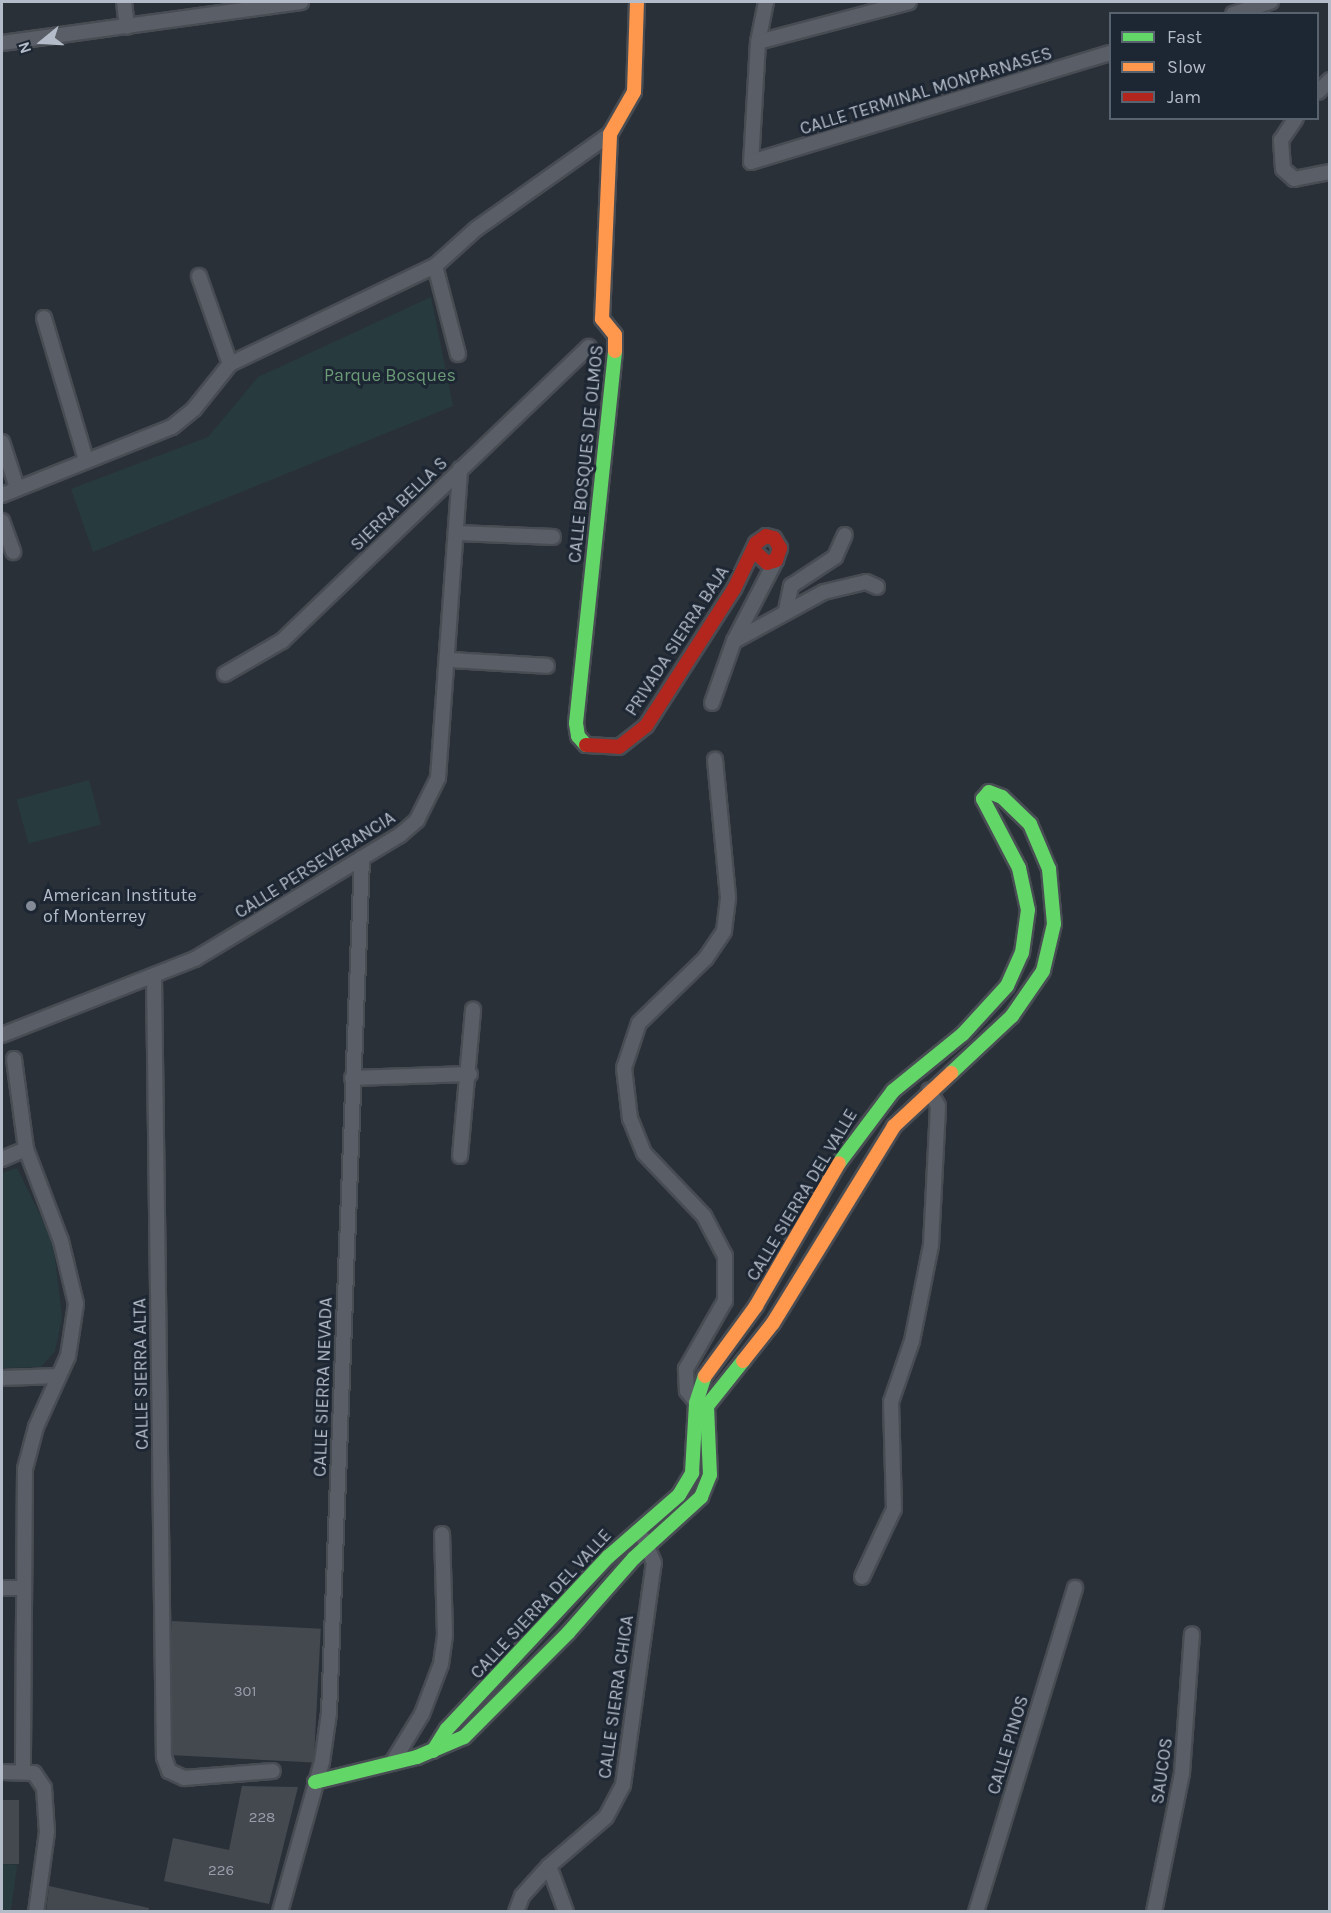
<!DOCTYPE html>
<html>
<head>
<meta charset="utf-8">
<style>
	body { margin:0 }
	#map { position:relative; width:1331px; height:1913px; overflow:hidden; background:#2a3038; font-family:Karla,sans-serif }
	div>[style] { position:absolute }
	.green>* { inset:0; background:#273a3e; transform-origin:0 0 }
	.building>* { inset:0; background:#444950; transform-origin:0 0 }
	.roads { filter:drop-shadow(2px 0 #484c53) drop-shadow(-2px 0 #484c53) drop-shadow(0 2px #484c53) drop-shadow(0 -2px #484c53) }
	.street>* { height:14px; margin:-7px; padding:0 7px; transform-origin:7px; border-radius:7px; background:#5a5e66 }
	.fast>* { height:14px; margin:-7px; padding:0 7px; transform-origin:7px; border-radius:7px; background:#63d668 }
	.slow>* { height:14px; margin:-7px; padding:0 7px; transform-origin:7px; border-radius:7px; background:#ff974d }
	.jam>* { height:14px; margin:-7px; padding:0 7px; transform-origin:7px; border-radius:7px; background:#b3261e }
	.dots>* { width:16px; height:16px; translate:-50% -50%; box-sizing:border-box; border:3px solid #1d2633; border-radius:50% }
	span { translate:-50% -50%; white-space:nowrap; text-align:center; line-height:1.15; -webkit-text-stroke:6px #1d2633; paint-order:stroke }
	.number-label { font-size:15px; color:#989fab }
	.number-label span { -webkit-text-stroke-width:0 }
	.street-label { font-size:18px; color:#b4bcc9 }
	.park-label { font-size:18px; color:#6b9a76 }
	.poi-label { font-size:18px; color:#b4bcc9 }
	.left { translate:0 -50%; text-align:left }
	.frame { position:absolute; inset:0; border:3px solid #b4bcc9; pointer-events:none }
	.legend { position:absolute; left:1109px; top:12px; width:210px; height:108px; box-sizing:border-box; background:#1d2633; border:2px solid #59626f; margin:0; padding:8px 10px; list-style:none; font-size:18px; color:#b4bcc9 }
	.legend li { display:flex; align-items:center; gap:12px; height:30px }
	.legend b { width:30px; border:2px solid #59626f }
	.north { position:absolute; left:12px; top:12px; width:60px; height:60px; -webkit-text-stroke:4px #1d2633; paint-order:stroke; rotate:252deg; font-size:16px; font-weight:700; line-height:24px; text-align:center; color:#b4bcc9 }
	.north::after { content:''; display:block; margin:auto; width:21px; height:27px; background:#b4bcc9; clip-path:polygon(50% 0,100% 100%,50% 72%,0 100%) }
</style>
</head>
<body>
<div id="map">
	<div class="green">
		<div style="clip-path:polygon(431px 297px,453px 406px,93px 552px,71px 489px,208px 437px,258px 377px)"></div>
		<div style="left:89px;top:780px;width:46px;height:75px;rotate:75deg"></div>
		<div style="clip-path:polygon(17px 1168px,53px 1241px,62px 1318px,55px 1351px,41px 1367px,2px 1368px,2px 1173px)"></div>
		<div style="clip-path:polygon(2px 1864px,17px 1865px,11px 1911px,2px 1912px)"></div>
	</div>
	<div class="building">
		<div style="left:172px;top:1621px;width:149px;height:134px;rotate:3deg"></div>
		<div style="clip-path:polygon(242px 1786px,298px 1787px,269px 1904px,164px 1881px,173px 1838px,229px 1850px)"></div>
		<div style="left:2px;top:1800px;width:17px;height:64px"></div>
		<div style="clip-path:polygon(49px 1886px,149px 1908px,148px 1912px,46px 1912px)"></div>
	</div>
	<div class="roads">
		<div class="street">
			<div style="left:124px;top:2px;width:25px;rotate:83deg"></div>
			<div style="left:766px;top:2px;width:41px;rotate:101.3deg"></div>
			<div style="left:758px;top:42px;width:120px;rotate:93.3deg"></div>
			<div style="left:751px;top:162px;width:375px;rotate:-16.9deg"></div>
			<div style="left:1233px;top:14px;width:40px;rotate:-18deg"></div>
			<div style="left:758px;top:42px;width:156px;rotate:-14.8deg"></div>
			<div style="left:2px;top:43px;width:302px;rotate:-7.8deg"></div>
			<div style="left:1318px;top:92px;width:17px;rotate:-45deg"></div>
			<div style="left:1296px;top:118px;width:27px;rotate:124deg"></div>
			<div style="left:1281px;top:140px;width:29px;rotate:86deg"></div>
			<div style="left:1283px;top:169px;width:15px;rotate:42deg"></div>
			<div style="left:1294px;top:179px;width:37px;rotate:-11deg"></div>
			<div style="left:435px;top:266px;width:91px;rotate:75.4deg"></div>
			<div style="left:199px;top:276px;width:93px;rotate:70.6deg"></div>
			<div style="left:44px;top:318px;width:148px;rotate:73.5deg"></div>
			<div style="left:2px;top:442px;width:48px;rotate:71.9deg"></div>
			<div style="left:2px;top:495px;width:183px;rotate:-21.8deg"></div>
			<div style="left:172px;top:427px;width:28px;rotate:-39deg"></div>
			<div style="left:194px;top:409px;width:58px;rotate:-51.3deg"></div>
			<div style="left:230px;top:364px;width:227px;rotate:-25.6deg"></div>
			<div style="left:435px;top:266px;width:55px;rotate:-42.1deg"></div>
			<div style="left:476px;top:229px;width:164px;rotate:-35.3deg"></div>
			<div style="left:2px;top:521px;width:33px;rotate:70deg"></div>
			<div style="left:458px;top:533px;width:95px;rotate:2.4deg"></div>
			<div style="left:786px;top:610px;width:25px;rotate:-78deg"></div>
			<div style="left:791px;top:586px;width:53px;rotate:-33.4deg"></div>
			<div style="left:835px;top:557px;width:24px;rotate:-66deg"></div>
			<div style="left:734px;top:641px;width:102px;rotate:-28.6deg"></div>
			<div style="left:824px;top:592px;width:43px;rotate:-13.4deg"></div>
			<div style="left:866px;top:582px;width:12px;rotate:24deg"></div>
			<div style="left:450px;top:660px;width:97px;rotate:3.5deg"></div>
			<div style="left:225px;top:674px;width:66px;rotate:-30.1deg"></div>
			<div style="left:282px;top:641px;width:425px;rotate:-43.8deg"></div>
			<div style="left:712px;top:703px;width:66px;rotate:-70.5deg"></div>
			<div style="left:734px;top:641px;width:91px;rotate:-62.6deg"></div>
			<div style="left:154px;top:977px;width:780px;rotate:89.27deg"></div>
			<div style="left:164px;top:1757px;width:15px;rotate:70deg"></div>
			<div style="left:169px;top:1771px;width:17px;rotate:25deg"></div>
			<div style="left:184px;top:1778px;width:89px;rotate:-4.5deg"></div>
			<div style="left:2px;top:1035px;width:207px;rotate:-21.5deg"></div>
			<div style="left:195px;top:959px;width:240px;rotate:-31.2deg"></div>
			<div style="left:400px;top:835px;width:23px;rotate:-41deg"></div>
			<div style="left:417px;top:820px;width:47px;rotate:-63.4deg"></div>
			<div style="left:438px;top:778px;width:310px;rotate:-85.9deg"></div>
			<div style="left:14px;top:1059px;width:91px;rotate:82.4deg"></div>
			<div style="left:26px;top:1149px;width:98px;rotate:69.2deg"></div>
			<div style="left:61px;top:1241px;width:65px;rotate:76.6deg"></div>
			<div style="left:76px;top:1304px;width:53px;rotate:98.7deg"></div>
			<div style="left:68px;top:1356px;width:78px;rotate:114.3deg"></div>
			<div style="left:36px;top:1427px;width:43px;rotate:104.7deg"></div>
			<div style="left:25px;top:1469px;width:303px;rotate:90.4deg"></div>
			<div style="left:352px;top:1078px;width:118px;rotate:-1.9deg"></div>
			<div style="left:460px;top:1156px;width:147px;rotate:-84.9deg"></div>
			<div style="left:2px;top:1159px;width:26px;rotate:-23deg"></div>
			<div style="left:2px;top:1378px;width:57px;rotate:-2deg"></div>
			<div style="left:700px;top:1407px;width:21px;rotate:-129deg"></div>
			<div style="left:687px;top:1391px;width:22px;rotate:-93deg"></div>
			<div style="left:686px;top:1369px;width:78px;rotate:-60.2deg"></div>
			<div style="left:725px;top:1301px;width:45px;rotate:-90deg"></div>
			<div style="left:725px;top:1256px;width:45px;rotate:-117.7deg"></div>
			<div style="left:704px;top:1216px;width:87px;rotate:-133.6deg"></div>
			<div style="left:644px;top:1153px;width:37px;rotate:-112deg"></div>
			<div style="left:630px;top:1119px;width:51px;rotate:-96.7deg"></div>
			<div style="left:624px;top:1068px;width:47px;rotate:-71.6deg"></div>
			<div style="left:639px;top:1023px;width:93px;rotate:-44.1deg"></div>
			<div style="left:706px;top:958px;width:32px;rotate:-56deg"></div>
			<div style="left:724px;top:931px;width:34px;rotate:-83deg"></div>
			<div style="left:728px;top:897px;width:138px;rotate:-95.4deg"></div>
			<div style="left:862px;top:1577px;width:75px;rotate:-64.8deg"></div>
			<div style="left:894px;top:1509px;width:107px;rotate:-91.6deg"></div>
			<div style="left:891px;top:1402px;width:65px;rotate:-71deg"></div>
			<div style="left:912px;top:1341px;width:98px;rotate:-78.8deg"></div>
			<div style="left:931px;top:1245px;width:139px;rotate:-87.1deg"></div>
			<div style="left:938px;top:1106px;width:18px;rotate:-119deg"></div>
			<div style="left:2px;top:1588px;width:21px"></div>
			<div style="left:392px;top:1763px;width:57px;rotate:-58.5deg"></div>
			<div style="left:422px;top:1714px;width:53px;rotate:-69.2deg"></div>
			<div style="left:441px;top:1664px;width:30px;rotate:-82deg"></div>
			<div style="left:445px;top:1634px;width:100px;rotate:-91.7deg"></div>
			<div style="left:2px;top:1772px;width:32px;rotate:2deg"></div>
			<div style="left:34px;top:1773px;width:18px;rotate:56deg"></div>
			<div style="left:44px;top:1788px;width:44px;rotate:86.1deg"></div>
			<div style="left:47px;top:1832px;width:81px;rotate:97.8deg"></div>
			<div style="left:549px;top:1866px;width:49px;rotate:69.7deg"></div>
			<div style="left:280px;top:1912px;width:156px;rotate:-74.4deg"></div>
			<div style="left:322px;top:1762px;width:49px;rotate:-81.9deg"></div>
			<div style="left:329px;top:1713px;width:856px;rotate:-87.79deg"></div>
			<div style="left:516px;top:1912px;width:17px;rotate:-69deg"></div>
			<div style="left:522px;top:1896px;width:40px;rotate:-48deg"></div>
			<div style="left:549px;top:1866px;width:75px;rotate:-40.7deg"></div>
			<div style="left:606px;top:1817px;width:36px;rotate:-62deg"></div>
			<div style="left:623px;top:1785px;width:224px;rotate:-82.1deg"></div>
			<div style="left:654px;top:1563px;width:26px;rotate:-113deg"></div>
			<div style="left:976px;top:1912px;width:339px;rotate:-73deg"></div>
			<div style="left:1154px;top:1912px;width:142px;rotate:-78.6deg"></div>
			<div style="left:1182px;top:1773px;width:139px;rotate:-85.9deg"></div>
		</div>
		<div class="fast">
			<div style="left:586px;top:745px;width:12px;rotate:-132deg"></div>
			<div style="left:578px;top:736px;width:13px;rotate:-99deg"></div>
			<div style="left:576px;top:723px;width:374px;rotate:-84deg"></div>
			<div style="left:839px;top:1163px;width:90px;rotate:-53.1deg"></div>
			<div style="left:893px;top:1091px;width:90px;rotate:-39.2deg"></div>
			<div style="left:963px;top:1034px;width:65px;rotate:-47.5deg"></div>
			<div style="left:1007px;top:986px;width:36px;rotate:-66deg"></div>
			<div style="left:1022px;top:953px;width:43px;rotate:-82.1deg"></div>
			<div style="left:1028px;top:910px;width:43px;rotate:-102.1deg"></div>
			<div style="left:1019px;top:868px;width:78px;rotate:-117.6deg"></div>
			<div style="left:983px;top:799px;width:9px;rotate:-49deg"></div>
			<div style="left:989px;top:792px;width:14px;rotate:21deg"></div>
			<div style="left:1002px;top:797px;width:39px;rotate:44deg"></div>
			<div style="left:1030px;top:824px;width:49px;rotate:67.1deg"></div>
			<div style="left:1049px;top:869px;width:55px;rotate:84.8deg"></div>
			<div style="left:1054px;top:924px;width:48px;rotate:103.2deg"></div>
			<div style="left:1043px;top:971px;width:55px;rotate:124.6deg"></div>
			<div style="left:1012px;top:1016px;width:83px;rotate:136.9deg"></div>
			<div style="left:433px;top:1751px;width:26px;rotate:-58deg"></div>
			<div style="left:447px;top:1729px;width:236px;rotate:-46.9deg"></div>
			<div style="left:608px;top:1557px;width:94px;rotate:-41.1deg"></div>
			<div style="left:679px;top:1495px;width:26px;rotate:-59deg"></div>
			<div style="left:692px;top:1473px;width:70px;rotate:-86.7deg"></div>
			<div style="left:696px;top:1403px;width:28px;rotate:-72deg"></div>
			<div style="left:315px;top:1782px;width:105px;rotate:-13.8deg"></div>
			<div style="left:417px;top:1757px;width:51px;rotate:-23.1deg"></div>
			<div style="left:464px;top:1737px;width:147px;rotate:-45deg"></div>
			<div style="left:568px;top:1633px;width:100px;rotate:-48.7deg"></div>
			<div style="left:634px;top:1558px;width:91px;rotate:-42.3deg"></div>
			<div style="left:701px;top:1497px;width:24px;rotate:-68deg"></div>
			<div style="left:710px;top:1475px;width:69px;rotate:-92.5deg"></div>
			<div style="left:707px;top:1406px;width:58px;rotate:-51.3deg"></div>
		</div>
		<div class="slow">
			<div style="left:615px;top:351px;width:16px;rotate:-90deg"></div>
			<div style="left:615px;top:335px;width:21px;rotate:-129deg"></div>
			<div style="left:602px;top:319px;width:185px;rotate:-87.5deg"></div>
			<div style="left:610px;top:134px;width:48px;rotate:-60.3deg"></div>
			<div style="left:634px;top:92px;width:90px;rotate:-88.1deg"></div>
			<div style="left:743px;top:1361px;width:48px;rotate:-51.7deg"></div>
			<div style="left:773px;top:1323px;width:231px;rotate:-58.4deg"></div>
			<div style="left:894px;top:1126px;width:78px;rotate:-42.9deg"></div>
			<div style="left:705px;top:1376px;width:87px;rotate:-53.9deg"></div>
			<div style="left:756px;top:1306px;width:165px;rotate:-59.9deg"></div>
		</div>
		<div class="jam">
			<div style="left:586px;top:745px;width:33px;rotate:3deg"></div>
			<div style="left:619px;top:747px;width:34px;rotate:-38deg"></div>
			<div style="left:646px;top:726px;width:163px;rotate:-57.3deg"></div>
			<div style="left:734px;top:589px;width:51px;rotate:-64.4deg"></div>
			<div style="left:756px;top:543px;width:12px;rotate:-35deg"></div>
			<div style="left:766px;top:536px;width:8px;rotate:14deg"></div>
			<div style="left:774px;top:538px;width:12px;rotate:59deg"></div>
			<div style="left:780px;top:548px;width:13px;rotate:108deg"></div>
			<div style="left:776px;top:560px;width:9px;rotate:162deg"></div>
			<div style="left:767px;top:563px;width:18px;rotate:-137deg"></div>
		</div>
	</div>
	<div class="dots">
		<div style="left:31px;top:906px;background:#848b96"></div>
	</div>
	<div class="number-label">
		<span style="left:245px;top:1692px">301</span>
		<span style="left:262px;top:1818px">228</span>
		<span style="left:221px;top:1871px">226</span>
	</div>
	<div class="street-label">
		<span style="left:926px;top:91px;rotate:-17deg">CALLE TERMINAL MONPARNASES</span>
		<span style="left:586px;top:454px;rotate:-84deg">CALLE BOSQUES DE OLMOS</span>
		<span style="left:399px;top:504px;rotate:-44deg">SIERRA BELLA S</span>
		<span style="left:677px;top:641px;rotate:-57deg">PRIVADA SIERRA BAJA</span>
		<span style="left:315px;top:865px;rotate:-32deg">CALLE PERSEVERANCIA</span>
		<span style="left:802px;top:1195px;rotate:-59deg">CALLE SIERRA DEL VALLE</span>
		<span style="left:141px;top:1374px;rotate:-91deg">CALLE SIERRA ALTA</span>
		<span style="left:323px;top:1387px;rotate:-88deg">CALLE SIERRA NEVADA</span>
		<span style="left:541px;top:1604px;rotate:-47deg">CALLE SIERRA DEL VALLE</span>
		<span style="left:616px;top:1697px;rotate:-82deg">CALLE SIERRA CHICA</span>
		<span style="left:1008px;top:1745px;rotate:-73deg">CALLE PINOS</span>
		<span style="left:1162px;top:1771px;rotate:-82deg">SAUCOS</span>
	</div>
	<div class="park-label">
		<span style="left:390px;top:375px">Parque Bosques</span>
	</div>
	<div class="poi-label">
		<span class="left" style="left:43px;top:906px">American Institute<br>of Monterrey</span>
	</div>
	<div class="frame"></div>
	<ul class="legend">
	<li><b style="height:8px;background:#63d668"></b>Fast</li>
	<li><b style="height:8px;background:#ff974d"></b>Slow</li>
	<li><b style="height:8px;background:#b3261e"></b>Jam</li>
	</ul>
	<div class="north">N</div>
</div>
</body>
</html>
